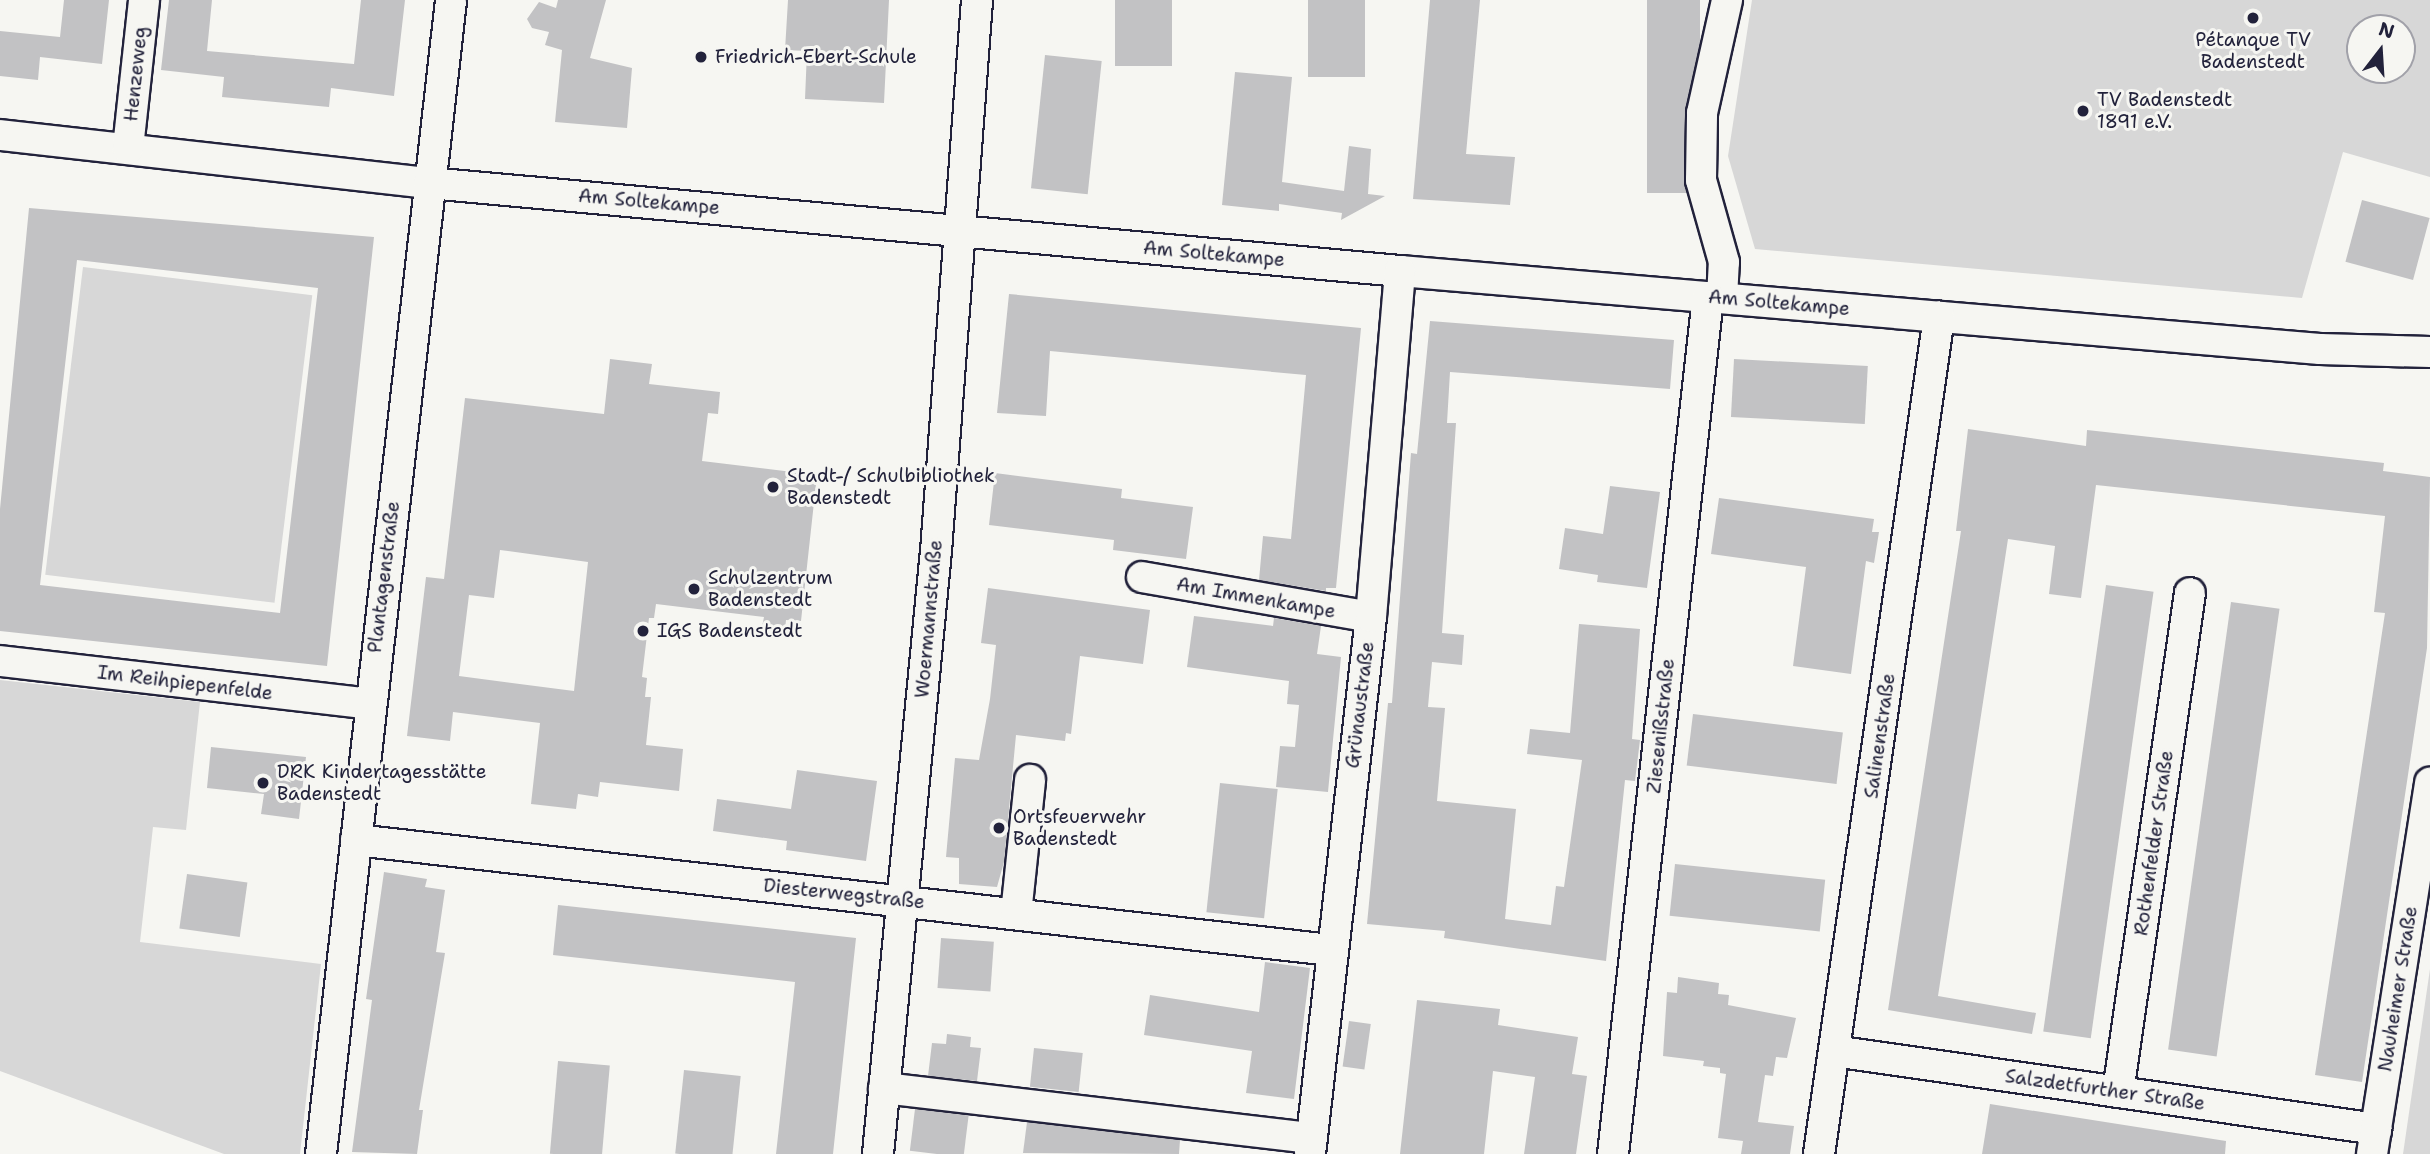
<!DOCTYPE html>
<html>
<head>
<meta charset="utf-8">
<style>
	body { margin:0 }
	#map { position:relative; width:2430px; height:1154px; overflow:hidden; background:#f6f6f2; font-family:"Shantell Sans",sans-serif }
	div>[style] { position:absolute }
	.green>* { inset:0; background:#d7d7d7; transform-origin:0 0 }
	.building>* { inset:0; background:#c2c2c4; transform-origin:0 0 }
	.roads { filter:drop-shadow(2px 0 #22223b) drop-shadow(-2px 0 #22223b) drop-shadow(0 2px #22223b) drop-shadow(0 -2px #22223b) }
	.minor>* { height:30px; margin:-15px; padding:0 15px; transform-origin:15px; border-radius:15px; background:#f6f6f2 }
	.dots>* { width:19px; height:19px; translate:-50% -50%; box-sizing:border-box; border:4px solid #f6f6f2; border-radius:50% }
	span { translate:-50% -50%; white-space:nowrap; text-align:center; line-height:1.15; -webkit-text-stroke:6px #f6f6f2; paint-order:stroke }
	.poi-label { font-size:19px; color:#22223b }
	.left { translate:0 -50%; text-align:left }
	.street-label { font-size:19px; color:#22223b }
	.north { position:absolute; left:2346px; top:14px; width:70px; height:70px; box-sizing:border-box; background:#f6f6f2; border:2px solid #a1a1a9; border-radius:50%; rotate:17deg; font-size:19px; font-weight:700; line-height:28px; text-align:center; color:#22223b }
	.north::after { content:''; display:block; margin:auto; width:24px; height:32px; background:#22223b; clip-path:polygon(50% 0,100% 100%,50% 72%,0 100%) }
</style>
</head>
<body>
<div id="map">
	<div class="green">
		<div style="clip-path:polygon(evenodd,1752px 0,2430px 0,2430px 177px,2343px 152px,2302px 298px,1755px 249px,1728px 156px,1752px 0,2360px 28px,2402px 28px,2402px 70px,2360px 70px,2360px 28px)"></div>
		<div style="left:83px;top:267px;width:231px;height:310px;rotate:7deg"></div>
		<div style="clip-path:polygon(0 680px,200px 702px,186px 830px,153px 827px,140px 942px,321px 964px,300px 1154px,224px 1154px,0 1071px)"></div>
		<div style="clip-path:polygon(2430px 969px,2430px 1154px,2403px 1154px)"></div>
	</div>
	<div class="building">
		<div style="clip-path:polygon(64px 0,109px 0,102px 64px,40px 57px,38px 80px,0 76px,0 31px,60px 37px)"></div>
		<div style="clip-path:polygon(169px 0,212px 0,207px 51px,354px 64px,361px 0,405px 0,394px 96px,331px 88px,329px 107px,222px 97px,224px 77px,161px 70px)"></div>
		<div style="clip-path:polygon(558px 0,606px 0,590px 58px,632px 68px,627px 128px,555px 122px,562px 50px,545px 45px,549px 32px,532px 28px,527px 19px,539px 2px,556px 8px)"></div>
		<div style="clip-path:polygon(788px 0,889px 0,884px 103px,805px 99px,807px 51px,785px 50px)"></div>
		<div style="left:1115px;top:0;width:57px;height:66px"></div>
		<div style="left:1308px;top:0;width:57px;height:77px"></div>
		<div style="clip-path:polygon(1430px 0,1480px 0,1466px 154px,1515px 157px,1510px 205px,1413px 199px)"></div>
		<div style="left:1647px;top:0;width:53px;height:193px"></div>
		<div style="left:1045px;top:55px;width:57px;height:134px;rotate:6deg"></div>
		<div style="clip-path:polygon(1235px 72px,1292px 77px,1282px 182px,1344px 191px,1349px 146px,1371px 149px,1368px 194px,1385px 196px,1341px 220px,1342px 213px,1279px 204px,1279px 211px,1222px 205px)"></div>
		<div style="left:2362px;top:200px;width:70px;height:64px;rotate:15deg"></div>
		<div style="clip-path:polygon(evenodd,29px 208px,374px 237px,327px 666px,0 631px,0 509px,29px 208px,77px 260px,318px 288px,280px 613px,40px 585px,77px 260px)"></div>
		<div style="clip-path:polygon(1009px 294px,1361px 328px,1336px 588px,1326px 588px,1326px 591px,1259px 580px,1263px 536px,1291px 539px,1306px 375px,1050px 351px,1046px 416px,997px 413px)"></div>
		<div style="clip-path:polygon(1430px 321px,1674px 340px,1670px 389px,1450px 372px,1447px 423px,1456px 423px,1442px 633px,1464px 635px,1462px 665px,1432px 662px,1428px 707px,1445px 708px,1437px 801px,1516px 809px,1505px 919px,1551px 925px,1556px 886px,1564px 887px,1582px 760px,1527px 754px,1530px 729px,1570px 733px,1579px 624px,1640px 629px,1632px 739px,1640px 740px,1635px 781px,1625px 780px,1606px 961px,1444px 938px,1445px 931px,1367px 924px,1388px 703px,1392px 703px,1411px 453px,1417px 454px)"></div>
		<div style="clip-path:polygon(evenodd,610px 359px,652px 364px,649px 384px,720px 392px,718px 414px,708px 413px,702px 461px,817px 475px,801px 621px,786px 620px,785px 630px,762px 627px,764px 617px,656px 604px,654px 618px,649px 618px,642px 677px,647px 678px,645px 697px,651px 697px,646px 745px,683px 749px,679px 791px,600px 782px,598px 797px,578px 794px,576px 809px,531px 804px,540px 723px,453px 712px,450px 741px,407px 736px,426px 577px,444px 579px,465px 398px,604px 414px,610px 359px,500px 550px,588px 562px,574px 691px,459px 676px,469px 595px,494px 598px,500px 550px)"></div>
		<div style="left:1734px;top:359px;width:134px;height:58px;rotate:3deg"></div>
		<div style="clip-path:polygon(1968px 429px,2086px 446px,2087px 430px,2384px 463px,2383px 471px,2430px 477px,2427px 648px,2362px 1082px,2315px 1075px,2385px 613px,2374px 612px,2385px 516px,2096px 485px,2081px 598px,2049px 594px,2055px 546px,2008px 539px,1938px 996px,2036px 1013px,2032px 1034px,1888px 1010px,1961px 531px,1956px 531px)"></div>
		<div style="clip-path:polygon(995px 473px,1122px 489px,1121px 498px,1193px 507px,1186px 559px,1113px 550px,1114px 540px,989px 525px)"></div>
		<div style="clip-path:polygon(1610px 486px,1660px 492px,1647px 588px,1597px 582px,1598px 575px,1559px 569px,1565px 528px,1603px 534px)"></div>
		<div style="clip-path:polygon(1719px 498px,1874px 519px,1872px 532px,1879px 532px,1874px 563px,1866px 561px,1851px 674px,1793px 666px,1806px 567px,1711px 554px)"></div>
		<div style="left:2106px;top:585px;width:48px;height:451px;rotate:8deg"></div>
		<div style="clip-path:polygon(988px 588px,1150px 610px,1143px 664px,1080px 656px,1071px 734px,1066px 733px,1065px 741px,1016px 735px,1004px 862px,997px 887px,959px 884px,959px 858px,946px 857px,955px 758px,979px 760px,990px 699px,996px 645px,981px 643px)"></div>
		<div style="left:2231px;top:602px;width:49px;height:452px;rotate:8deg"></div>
		<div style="clip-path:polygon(1194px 616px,1273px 626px,1274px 618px,1321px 626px,1317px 654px,1341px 657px,1328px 792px,1276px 787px,1280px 746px,1295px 747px,1299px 705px,1287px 704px,1289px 681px,1187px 667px)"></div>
		<div style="left:1693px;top:714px;width:151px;height:52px;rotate:7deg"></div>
		<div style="clip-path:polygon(211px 747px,306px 757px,299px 819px,261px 814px,264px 794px,207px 788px)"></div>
		<div style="clip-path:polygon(797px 770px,877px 781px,866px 861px,786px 850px,787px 841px,713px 831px,717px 799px,791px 809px)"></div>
		<div style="left:1220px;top:783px;width:58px;height:130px;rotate:6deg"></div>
		<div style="left:1675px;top:864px;width:151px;height:52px;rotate:6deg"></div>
		<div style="clip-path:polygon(384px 872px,427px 879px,425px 887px,445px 890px,436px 952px,445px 953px,419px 1110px,423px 1110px,417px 1154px,352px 1152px,372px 1000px,366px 999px)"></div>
		<div style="left:187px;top:874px;width:61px;height:55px;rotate:8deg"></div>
		<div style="clip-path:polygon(558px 905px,856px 938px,833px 1154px,776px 1154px,795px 982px,553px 955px)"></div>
		<div style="left:941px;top:938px;width:53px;height:50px;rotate:4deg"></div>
		<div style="clip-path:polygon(1265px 962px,1310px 968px,1294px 1099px,1246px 1093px,1252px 1051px,1144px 1035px,1150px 995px,1259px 1012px)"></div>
		<div style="clip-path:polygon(1678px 977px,1719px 983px,1718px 994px,1729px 995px,1728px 1005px,1796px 1018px,1787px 1058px,1776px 1057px,1773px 1076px,1765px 1075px,1758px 1122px,1794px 1126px,1790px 1154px,1741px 1154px,1743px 1141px,1718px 1138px,1726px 1074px,1720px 1073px,1720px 1068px,1703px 1066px,1704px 1061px,1663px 1056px,1667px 992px,1677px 993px)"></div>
		<div style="clip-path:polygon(1417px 1000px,1500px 1009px,1498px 1025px,1578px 1037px,1572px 1074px,1587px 1076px,1576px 1154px,1524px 1154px,1535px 1077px,1493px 1071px,1484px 1154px,1400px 1154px)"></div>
		<div style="left:1349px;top:1021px;width:22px;height:46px;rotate:8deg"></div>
		<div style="clip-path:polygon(947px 1034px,971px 1037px,970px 1047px,981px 1048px,977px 1081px,928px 1076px,932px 1043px,946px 1044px)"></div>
		<div style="left:1034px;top:1048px;width:49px;height:39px;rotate:6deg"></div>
		<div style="left:558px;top:1061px;width:52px;height:93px;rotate:5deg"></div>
		<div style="left:684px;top:1070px;width:57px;height:84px;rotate:6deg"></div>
		<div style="clip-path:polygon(1990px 1104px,2226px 1141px,2225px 1154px,1982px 1154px)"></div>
		<div style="left:915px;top:1109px;width:54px;height:42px;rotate:7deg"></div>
		<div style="clip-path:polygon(1027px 1122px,1180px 1140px,1179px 1154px,1023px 1153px)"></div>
	</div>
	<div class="roads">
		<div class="minor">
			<div style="left:0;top:135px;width:432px;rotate:6.4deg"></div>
			<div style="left:429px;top:183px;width:975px;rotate:5.18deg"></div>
			<div style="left:1400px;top:271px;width:923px;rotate:4.85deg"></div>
			<div style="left:2320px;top:349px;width:110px;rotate:1.6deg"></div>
			<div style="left:128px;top:148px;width:149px;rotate:-83.8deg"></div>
			<div style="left:1722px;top:298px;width:36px;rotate:-87deg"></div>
			<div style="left:1724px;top:262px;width:85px;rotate:-105.7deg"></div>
			<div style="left:1701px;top:180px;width:67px;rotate:-89.1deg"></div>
			<div style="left:1702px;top:113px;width:116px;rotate:-77.5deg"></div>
			<div style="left:1142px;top:577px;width:232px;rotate:9.9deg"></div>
			<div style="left:0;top:661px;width:371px;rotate:6.6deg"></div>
			<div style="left:356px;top:840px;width:981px;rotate:6.44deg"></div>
			<div style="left:1016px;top:914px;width:135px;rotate:-84deg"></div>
			<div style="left:1834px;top:1051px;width:548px;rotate:8.19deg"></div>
			<div style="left:884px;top:1088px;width:430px;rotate:6.7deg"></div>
			<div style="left:2118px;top:1092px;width:504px;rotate:-81.79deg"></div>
			<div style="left:321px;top:1154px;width:1161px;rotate:-83.57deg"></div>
			<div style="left:878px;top:1154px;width:606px;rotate:-84.51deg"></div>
			<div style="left:936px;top:551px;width:553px;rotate:-85.74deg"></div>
			<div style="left:1310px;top:1154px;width:540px;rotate:-83.52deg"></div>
			<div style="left:1371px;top:617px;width:347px;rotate:-85.2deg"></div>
			<div style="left:1613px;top:1154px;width:862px;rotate:-83.67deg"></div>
			<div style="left:1819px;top:1154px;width:846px;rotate:-81.84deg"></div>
			<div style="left:2372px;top:1154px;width:376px;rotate:-81.1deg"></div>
		</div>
	</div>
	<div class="dots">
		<div style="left:2253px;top:18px;background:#22223b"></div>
		<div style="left:701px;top:57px;background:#22223b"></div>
		<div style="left:2083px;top:111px;background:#22223b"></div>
		<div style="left:773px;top:487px;background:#22223b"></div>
		<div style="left:694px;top:589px;background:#22223b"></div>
		<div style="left:643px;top:631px;background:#22223b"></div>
		<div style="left:263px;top:783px;background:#22223b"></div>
		<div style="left:999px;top:828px;background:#22223b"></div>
	</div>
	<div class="poi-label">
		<span style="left:2253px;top:51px">Pétanque TV<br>Badenstedt</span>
		<span class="left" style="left:715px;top:57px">Friedrich-Ebert-Schule</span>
		<span class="left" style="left:2097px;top:111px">TV Badenstedt<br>1891 e.V.</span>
		<span class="left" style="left:787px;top:487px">Stadt-/ Schulbibliothek<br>Badenstedt</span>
		<span class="left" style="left:708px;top:589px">Schulzentrum<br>Badenstedt</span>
		<span class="left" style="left:657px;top:631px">IGS Badenstedt</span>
		<span class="left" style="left:277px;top:783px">DRK Kindertagesstätte<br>Badenstedt</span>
		<span class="left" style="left:1013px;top:828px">Ortsfeuerwehr<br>Badenstedt</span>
	</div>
	<div class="street-label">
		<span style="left:136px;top:74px;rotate:-84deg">Henzeweg</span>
		<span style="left:649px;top:202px;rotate:5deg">Am Soltekampe</span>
		<span style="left:1214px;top:254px;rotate:5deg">Am Soltekampe</span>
		<span style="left:1779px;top:303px;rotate:5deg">Am Soltekampe</span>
		<span style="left:384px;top:577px;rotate:-83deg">Plantagenstraße</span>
		<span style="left:1256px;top:598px;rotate:10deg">Am Immenkampe</span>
		<span style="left:929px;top:619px;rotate:-85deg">Woermannstraße</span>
		<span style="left:185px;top:683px;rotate:7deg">Im Reihpiepenfelde</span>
		<span style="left:1360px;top:705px;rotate:-83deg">Grünaustraße</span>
		<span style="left:1661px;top:726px;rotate:-84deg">Ziesenißstraße</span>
		<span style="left:1880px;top:736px;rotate:-82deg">Salinenstraße</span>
		<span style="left:2154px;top:843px;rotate:-82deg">Rothenfelder Straße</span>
		<span style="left:844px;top:894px;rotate:6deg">Diesterwegstraße</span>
		<span style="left:2398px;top:989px;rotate:-81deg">Nauheimer Straße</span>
		<span style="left:2105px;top:1090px;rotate:8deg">Salzdetfurther Straße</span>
	</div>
	<div class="north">N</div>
</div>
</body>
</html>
